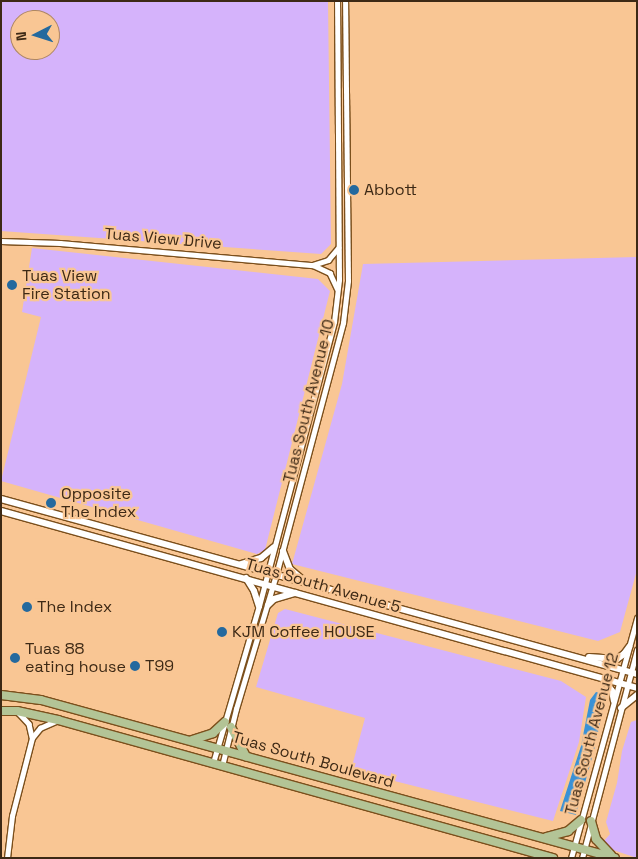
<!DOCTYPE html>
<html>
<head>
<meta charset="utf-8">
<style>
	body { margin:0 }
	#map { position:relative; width:638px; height:859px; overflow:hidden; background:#f9c694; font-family:"Space Grotesk",sans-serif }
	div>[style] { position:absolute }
	.green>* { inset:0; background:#d5b3fb }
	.water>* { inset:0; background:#3991d6 }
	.roads { filter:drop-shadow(1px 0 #7b4f1c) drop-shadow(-1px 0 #7b4f1c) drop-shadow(0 1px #7b4f1c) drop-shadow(0 -1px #7b4f1c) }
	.street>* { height:4.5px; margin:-2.25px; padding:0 2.25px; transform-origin:2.25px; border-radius:2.25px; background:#fff }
	.secondary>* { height:6px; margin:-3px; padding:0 3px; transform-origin:3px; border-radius:3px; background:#fff }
	.primary>* { height:8px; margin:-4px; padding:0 4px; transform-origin:4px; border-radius:4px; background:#b3c496 }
	.dots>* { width:14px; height:14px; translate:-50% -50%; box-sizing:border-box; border:2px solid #f9c694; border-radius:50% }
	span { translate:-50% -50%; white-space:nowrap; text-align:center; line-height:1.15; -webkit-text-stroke:4.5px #f9c694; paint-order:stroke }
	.poi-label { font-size:16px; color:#3d2915 }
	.left { translate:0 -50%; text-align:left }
	.street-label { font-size:16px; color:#3d2915 }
	.frame { position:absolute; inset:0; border:2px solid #3d2915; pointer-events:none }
	.north { position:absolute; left:10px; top:10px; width:50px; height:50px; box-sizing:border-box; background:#f9c694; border:1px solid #ae8761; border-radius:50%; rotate:265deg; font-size:14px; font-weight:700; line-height:20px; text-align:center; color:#3d2915 }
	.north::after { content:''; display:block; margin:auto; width:18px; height:22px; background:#24699e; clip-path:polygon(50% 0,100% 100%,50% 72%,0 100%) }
</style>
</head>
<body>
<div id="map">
	<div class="green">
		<div style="clip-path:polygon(evenodd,1px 1px,328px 1px,331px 244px,321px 254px,1px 231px,1px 1px,20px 20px,50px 20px,50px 50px,20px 50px,20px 20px)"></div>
		<div style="clip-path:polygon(32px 248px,318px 279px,330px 291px,265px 550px,257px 554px,1px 481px,41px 317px,22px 312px)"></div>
		<div style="clip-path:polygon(637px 257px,637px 570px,620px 632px,598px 641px,292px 564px,342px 384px,363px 264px)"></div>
		<div style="clip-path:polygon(285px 609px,561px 681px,586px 697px,579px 742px,553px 821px,351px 770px,365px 718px,256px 687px,278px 613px)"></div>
		<div style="clip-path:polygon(637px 720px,637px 858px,610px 849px,604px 841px,610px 834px,606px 822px,617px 783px,622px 751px,631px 722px)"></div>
	</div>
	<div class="water">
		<div style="clip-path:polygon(596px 692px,606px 695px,595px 747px,576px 815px,560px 811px,581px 746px,590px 700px)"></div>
	</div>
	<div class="roads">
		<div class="street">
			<div style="left:1px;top:241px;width:59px;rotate:1.9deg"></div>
			<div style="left:60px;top:243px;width:254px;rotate:5deg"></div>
			<div style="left:313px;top:265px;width:19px;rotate:25deg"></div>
			<div style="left:330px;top:273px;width:17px;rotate:65deg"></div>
			<div style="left:313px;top:265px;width:16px;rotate:-18deg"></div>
			<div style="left:328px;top:260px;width:16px;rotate:-50deg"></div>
			<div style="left:18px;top:712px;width:16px;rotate:47deg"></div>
			<div style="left:29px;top:724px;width:13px;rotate:77deg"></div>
			<div style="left:213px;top:763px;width:164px;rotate:-73.7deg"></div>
			<div style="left:259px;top:606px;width:294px;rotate:-75.2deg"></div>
			<div style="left:334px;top:322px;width:42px;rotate:-83.2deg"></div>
			<div style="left:339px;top:280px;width:279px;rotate:-90.4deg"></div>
			<div style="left:222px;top:766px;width:59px;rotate:-76.2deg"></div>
			<div style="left:236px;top:709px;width:140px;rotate:-73.4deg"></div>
			<div style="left:276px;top:575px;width:261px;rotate:-75.1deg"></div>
			<div style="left:343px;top:323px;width:42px;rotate:-83.2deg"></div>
			<div style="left:348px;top:281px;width:280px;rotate:-90.6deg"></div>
			<div style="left:7px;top:858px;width:42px;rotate:-83.2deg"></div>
			<div style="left:12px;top:816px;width:81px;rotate:-75.6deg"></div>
			<div style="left:32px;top:738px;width:13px;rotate:-51deg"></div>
			<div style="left:40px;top:728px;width:17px;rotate:-24deg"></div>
			<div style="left:571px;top:858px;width:249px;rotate:-74.6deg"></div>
			<div style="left:582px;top:858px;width:215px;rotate:-75.2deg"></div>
		</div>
		<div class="secondary">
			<div style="left:1px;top:499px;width:660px;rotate:15.38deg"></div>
			<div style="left:1px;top:511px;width:660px;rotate:15.55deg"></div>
			<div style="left:283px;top:551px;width:19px;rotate:69deg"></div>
			<div style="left:290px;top:569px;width:17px;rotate:40deg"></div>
			<div style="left:241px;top:564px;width:21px;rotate:-17deg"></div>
			<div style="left:261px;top:558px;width:17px;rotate:-40deg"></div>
			<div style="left:246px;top:578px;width:15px;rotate:58deg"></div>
			<div style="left:254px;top:591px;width:16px;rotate:72deg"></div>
			<div style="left:268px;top:605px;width:8px;rotate:-45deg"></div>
			<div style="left:274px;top:599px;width:22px;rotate:-16deg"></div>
			<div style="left:589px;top:657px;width:28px;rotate:4deg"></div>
			<div style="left:617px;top:659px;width:9px;rotate:-36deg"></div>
			<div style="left:624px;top:654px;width:9px;rotate:-54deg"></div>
			<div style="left:604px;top:680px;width:14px;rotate:54deg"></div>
			<div style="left:612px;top:691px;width:10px;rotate:79deg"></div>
			<div style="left:621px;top:708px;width:21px;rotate:-39deg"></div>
		</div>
		<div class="primary">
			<div style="left:1px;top:695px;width:40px;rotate:7.1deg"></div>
			<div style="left:41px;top:700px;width:595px;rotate:15.39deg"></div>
			<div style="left:1px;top:711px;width:16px"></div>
			<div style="left:17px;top:711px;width:42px;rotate:12.4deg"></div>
			<div style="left:58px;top:720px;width:514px;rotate:15.58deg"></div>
			<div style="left:231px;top:727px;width:33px;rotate:63deg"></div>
			<div style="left:192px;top:740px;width:22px;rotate:-18deg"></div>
			<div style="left:213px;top:733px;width:16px;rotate:-43deg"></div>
			<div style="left:591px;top:821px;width:19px;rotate:74deg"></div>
			<div style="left:596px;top:839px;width:22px;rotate:47deg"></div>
			<div style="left:546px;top:837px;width:23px;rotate:-15deg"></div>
			<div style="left:568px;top:831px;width:17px;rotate:-40deg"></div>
		</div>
	</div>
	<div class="dots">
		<div style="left:354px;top:190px;background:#24699e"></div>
		<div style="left:12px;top:285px;background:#24699e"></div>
		<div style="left:51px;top:503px;background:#24699e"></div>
		<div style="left:27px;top:607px;background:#24699e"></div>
		<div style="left:222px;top:632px;background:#24699e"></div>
		<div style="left:15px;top:658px;background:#24699e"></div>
		<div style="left:135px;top:666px;background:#24699e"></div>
	</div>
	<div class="poi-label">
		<span class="left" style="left:364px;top:190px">Abbott</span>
		<span class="left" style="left:22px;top:285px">Tuas View<br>Fire Station</span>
		<span class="left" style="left:61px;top:503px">Opposite<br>The Index</span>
		<span class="left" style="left:37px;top:607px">The Index</span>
		<span class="left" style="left:232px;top:632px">KJM Coffee HOUSE</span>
		<span class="left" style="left:25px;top:658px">Tuas 88<br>eating house</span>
		<span class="left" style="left:145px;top:666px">T99</span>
	</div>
	<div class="street-label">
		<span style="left:163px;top:239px;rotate:5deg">Tuas View Drive</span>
		<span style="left:309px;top:401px;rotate:-76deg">Tuas South Avenue 10</span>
		<span style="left:323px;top:586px;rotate:16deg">Tuas South Avenue 5</span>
		<span style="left:592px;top:734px;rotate:-75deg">Tuas South Avenue 12</span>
		<span style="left:313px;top:760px;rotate:16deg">Tuas South Boulevard</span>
	</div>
	<div class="frame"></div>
	<div class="north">N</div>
</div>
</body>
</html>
